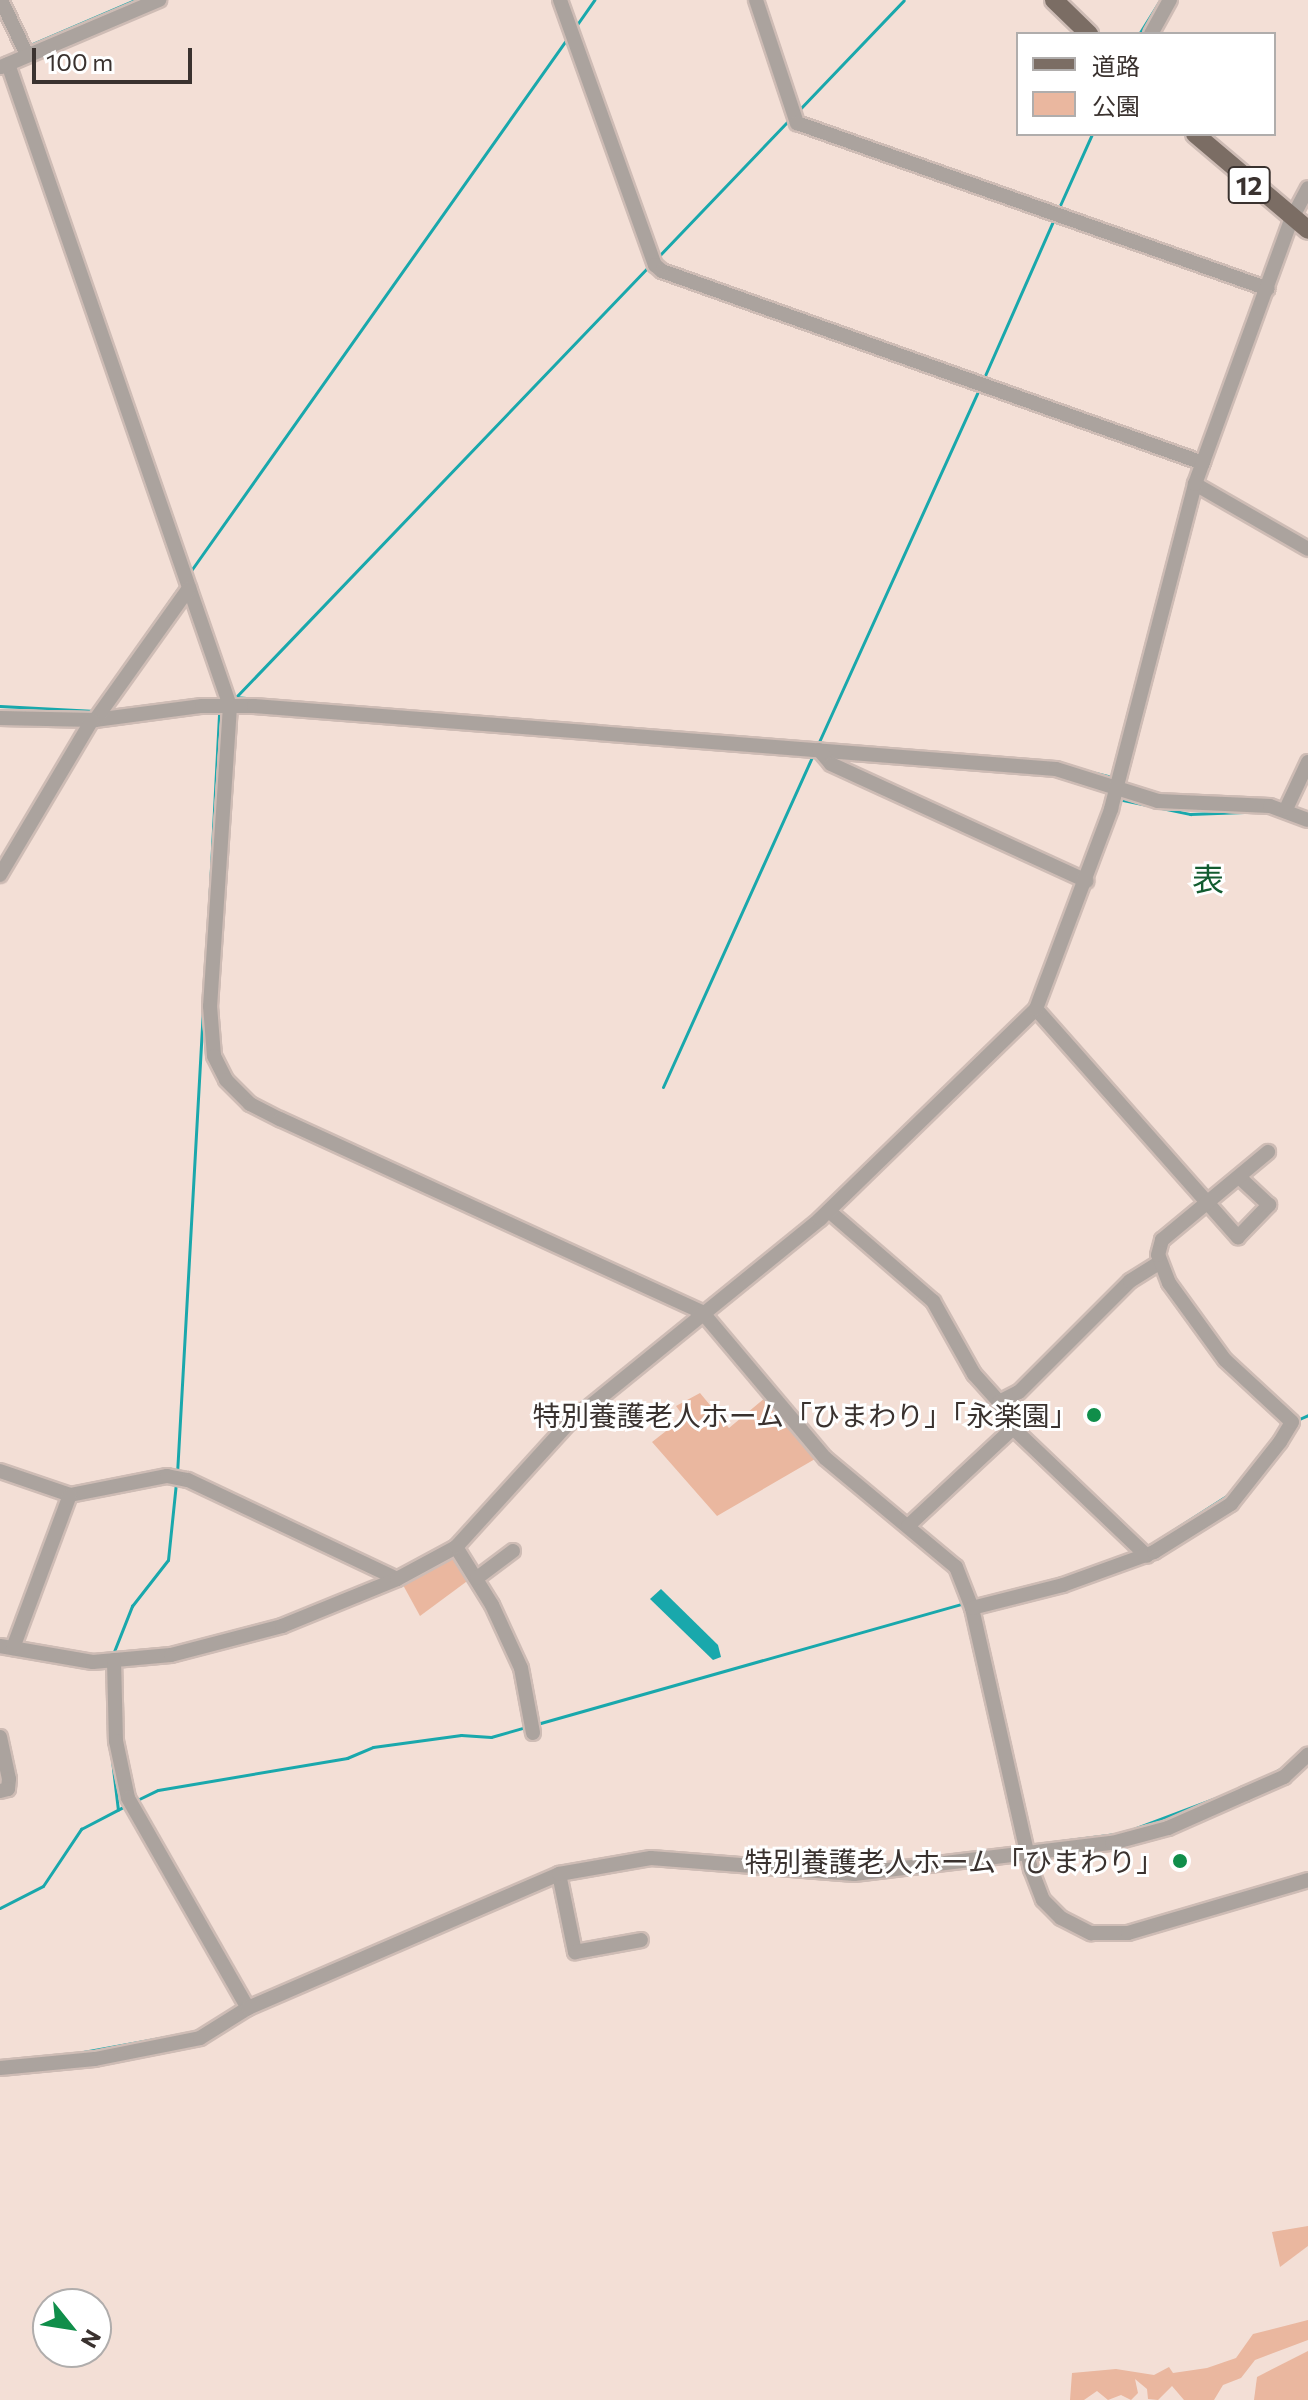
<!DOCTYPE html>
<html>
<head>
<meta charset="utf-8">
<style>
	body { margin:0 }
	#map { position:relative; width:1308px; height:2400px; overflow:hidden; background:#f3dfd6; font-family:Commissioner,"Noto Sans JP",sans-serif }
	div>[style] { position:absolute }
	.green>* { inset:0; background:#eab79f }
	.water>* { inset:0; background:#19a8ac }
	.stream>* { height:3px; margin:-1.5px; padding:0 1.5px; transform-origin:1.5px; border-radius:1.5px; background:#19a8ac }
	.roads { filter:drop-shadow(2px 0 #cebcb5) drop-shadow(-2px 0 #cebcb5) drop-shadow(0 2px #cebcb5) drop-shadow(0 -2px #cebcb5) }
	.minor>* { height:14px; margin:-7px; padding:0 7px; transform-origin:7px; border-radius:7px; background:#aba39e }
	.major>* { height:18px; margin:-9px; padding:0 9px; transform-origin:9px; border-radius:9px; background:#7b6d64 }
	.dots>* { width:22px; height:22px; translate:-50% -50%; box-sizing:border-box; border:4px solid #fff; border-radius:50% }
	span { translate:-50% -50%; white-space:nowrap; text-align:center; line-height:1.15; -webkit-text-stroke:6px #fff; paint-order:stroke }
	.shield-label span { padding:2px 6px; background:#fff; border:2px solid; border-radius:6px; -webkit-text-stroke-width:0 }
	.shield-label { font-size:26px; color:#3a322f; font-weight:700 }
	.poi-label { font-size:28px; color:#3a322f }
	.right { translate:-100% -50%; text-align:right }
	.quarter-label { font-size:32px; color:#125c30 }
	.legend { position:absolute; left:1016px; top:32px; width:260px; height:104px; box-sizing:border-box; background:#fff; border:2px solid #b0adac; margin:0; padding:10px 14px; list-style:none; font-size:24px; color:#3a322f }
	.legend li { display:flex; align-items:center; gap:16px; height:40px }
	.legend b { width:40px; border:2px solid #b0adac }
	.north { position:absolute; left:32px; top:2288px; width:80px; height:80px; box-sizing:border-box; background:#fff; border:2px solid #b0adac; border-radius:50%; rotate:120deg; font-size:22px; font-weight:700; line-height:32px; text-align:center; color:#3a322f }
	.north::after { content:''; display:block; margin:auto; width:28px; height:36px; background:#108e4a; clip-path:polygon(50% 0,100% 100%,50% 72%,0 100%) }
	.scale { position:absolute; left:32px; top:48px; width:160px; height:36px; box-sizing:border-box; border:4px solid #3a322f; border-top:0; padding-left:10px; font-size:24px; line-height:28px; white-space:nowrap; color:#3a322f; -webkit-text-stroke:6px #fff; paint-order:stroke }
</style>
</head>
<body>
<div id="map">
	<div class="green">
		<div style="clip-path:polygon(700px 1393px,729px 1428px,766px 1397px,815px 1459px,717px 1516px,652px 1442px,684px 1417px,676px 1406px)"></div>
		<div style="clip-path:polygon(458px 1554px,470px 1579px,420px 1616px,403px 1585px)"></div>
		<div style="clip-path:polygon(1308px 2226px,1308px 2246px,1280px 2267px,1272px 2232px)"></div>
		<div style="clip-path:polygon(1308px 2320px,1308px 2340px,1255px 2360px,1241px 2378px,1223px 2385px,1214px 2400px,1184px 2400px,1172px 2386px,1158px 2400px,1148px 2399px,1147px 2389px,1135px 2379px,1138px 2393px,1131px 2400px,1121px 2395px,1108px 2400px,1097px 2391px,1084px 2400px,1070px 2400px,1072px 2373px,1116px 2369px,1154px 2375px,1169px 2367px,1173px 2373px,1207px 2368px,1236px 2358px,1253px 2334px)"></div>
		<div style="clip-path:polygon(1308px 2351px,1308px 2400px,1254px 2400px,1257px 2377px)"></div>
	</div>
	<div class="water">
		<div style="clip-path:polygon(661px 1589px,718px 1645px,721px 1657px,713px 1660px,650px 1599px)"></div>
	</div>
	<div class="stream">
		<div style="left:576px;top:26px;width:32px;rotate:-55deg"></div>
		<div style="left:1139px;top:34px;width:40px;rotate:-58deg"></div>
		<div style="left:28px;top:46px;width:116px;rotate:-23.3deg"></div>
		<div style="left:0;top:59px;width:20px;rotate:-24deg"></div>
		<div style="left:798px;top:111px;width:153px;rotate:-46.3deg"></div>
		<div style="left:1057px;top:212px;width:85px;rotate:-65.8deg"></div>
		<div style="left:657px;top:258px;width:192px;rotate:-46.3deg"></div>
		<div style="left:983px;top:380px;width:176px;rotate:-66.2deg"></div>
		<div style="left:190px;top:572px;width:656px;rotate:-54.74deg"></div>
		<div style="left:234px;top:697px;width:332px;rotate:4.5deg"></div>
		<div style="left:236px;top:697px;width:597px;rotate:-46.22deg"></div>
		<div style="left:0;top:706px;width:95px;rotate:3deg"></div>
		<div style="left:111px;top:710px;width:36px;rotate:-6deg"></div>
		<div style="left:91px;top:712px;width:156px;rotate:-54.7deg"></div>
		<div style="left:818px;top:744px;width:392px;rotate:-65.6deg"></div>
		<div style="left:1059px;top:764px;width:50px;rotate:13.8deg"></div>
		<div style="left:1108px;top:776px;width:5px;rotate:68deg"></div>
		<div style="left:1118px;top:799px;width:74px;rotate:11.8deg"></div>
		<div style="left:1190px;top:814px;width:54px;rotate:-2.1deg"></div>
		<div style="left:206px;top:963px;width:252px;rotate:-87deg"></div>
		<div style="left:663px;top:1087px;width:364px;rotate:-65.7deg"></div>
		<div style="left:1297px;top:1420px;width:12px;rotate:-24deg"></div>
		<div style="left:177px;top:1474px;width:468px;rotate:-86.8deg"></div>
		<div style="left:1147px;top:1547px;width:100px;rotate:-32.7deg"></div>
		<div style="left:113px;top:1654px;width:52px;rotate:-68.4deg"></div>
		<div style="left:132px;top:1606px;width:58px;rotate:-52deg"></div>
		<div style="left:168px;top:1560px;width:78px;rotate:-84.1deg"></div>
		<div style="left:108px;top:1664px;width:68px;rotate:89.2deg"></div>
		<div style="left:537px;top:1724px;width:445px;rotate:-15.8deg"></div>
		<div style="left:110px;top:1743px;width:67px;rotate:83.2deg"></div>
		<div style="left:1267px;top:1777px;width:28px;rotate:-32deg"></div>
		<div style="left:135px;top:1801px;width:25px;rotate:-26deg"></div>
		<div style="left:158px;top:1790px;width:192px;rotate:-9.6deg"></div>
		<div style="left:347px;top:1758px;width:28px;rotate:-23deg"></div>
		<div style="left:373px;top:1747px;width:89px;rotate:-7.8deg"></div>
		<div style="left:461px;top:1735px;width:30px;rotate:4deg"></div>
		<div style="left:491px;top:1737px;width:36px;rotate:-16deg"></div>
		<div style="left:1031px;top:1845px;width:93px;rotate:-7.4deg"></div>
		<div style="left:1123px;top:1833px;width:127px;rotate:-20.7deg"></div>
		<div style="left:681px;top:1853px;width:183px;rotate:4.1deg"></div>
		<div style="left:963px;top:1854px;width:56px;rotate:-7.1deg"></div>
		<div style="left:555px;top:1868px;width:87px;rotate:-9.9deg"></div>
		<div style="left:0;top:1908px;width:48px;rotate:-27.1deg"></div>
		<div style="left:43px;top:1886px;width:69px;rotate:-56.3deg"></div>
		<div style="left:81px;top:1829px;width:50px;rotate:-27.6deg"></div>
		<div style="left:72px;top:2054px;width:128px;rotate:-10.3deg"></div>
		<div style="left:198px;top:2031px;width:13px;rotate:-32deg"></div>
	</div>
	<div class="roads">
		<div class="minor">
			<div style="left:1px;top:0;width:61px;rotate:64.7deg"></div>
			<div style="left:560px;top:0;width:282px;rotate:70.3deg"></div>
			<div style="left:655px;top:265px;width:9px;rotate:41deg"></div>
			<div style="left:662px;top:271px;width:574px;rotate:19.54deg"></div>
			<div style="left:756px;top:0;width:130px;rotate:71.6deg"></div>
			<div style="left:797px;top:123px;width:499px;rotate:19.4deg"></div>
			<div style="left:1151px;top:34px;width:39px;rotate:-61deg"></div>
			<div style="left:8px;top:64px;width:679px;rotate:70.92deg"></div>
			<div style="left:230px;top:706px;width:301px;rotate:93.8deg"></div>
			<div style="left:210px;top:1006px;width:50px;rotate:85.4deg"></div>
			<div style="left:214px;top:1056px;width:27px;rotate:63deg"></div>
			<div style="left:226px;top:1080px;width:34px;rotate:45deg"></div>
			<div style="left:250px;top:1104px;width:34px;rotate:27deg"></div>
			<div style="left:280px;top:1119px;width:465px;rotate:24.6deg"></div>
			<div style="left:703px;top:1313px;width:189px;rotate:49.9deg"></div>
			<div style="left:825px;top:1458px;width:170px;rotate:39.8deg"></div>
			<div style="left:956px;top:1567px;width:44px;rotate:68.7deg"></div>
			<div style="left:972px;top:1608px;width:268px;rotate:77.3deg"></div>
			<div style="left:1031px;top:1869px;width:33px;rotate:69deg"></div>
			<div style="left:1043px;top:1900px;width:25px;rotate:45deg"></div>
			<div style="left:1061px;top:1918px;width:34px;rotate:27deg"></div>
			<div style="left:1091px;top:1933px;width:37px"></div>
			<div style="left:1128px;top:1933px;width:188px;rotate:-16.4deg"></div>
			<div style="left:1px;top:67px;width:172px;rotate:-23deg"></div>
			<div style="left:1195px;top:484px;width:130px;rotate:29.9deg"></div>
			<div style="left:0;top:718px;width:95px;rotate:1.2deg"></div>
			<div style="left:95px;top:720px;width:108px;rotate:-7.5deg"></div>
			<div style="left:202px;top:706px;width:52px"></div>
			<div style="left:254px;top:706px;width:804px;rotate:4.49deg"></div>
			<div style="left:1056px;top:769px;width:107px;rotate:17.4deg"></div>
			<div style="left:1158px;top:801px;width:112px;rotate:2.6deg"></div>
			<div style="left:1270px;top:806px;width:40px;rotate:20.2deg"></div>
			<div style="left:95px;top:720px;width:162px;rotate:-54.5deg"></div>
			<div style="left:819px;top:750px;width:18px;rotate:49deg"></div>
			<div style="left:831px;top:764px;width:281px;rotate:24.6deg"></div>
			<div style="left:1286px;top:809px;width:52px;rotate:-64.9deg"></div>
			<div style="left:0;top:875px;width:180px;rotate:-59.3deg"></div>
			<div style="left:1036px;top:1009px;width:305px;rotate:48.5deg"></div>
			<div style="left:1238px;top:1237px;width:45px;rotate:-45.9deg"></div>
			<div style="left:1269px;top:1205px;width:40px;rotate:-137deg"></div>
			<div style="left:829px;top:1211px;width:138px;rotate:40.9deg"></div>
			<div style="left:933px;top:1301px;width:84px;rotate:60.7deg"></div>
			<div style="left:974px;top:1374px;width:38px;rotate:48deg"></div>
			<div style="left:999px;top:1402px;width:22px;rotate:-27deg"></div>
			<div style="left:1019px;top:1392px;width:157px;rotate:-45deg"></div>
			<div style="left:1130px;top:1281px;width:34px;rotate:-32deg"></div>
			<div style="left:999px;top:1402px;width:30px;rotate:62deg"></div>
			<div style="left:1013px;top:1428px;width:185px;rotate:43.7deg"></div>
			<div style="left:0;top:1471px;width:74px;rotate:18.9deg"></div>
			<div style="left:70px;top:1495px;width:99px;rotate:-11.1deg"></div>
			<div style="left:167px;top:1476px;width:21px;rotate:11deg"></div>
			<div style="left:188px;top:1480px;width:231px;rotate:25.3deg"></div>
			<div style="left:908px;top:1526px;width:144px;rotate:-43deg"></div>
			<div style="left:456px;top:1547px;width:68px;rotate:58.2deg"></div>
			<div style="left:492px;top:1605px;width:69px;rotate:65.3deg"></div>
			<div style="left:521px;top:1668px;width:66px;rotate:79.5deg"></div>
			<div style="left:477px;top:1578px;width:45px;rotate:-36.9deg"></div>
			<div style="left:972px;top:1608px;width:94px;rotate:-14.2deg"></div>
			<div style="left:1063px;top:1585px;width:97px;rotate:-19.9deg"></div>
			<div style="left:1154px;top:1552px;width:91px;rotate:-31.9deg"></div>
			<div style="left:1231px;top:1504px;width:79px;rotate:-51.7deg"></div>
			<div style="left:1280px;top:1442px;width:23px;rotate:-59deg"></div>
			<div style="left:1292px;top:1422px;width:91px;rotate:-137.2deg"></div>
			<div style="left:1225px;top:1360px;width:95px;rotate:-126deg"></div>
			<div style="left:1169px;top:1283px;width:30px;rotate:-111deg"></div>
			<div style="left:1158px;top:1255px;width:16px;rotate:-75deg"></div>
			<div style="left:1162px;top:1240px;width:138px;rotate:-39.7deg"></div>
			<div style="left:0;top:1646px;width:94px;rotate:9.8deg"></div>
			<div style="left:93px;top:1662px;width:78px;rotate:-5.1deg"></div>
			<div style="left:171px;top:1655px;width:115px;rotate:-14.6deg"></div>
			<div style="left:282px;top:1626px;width:124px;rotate:-22.2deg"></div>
			<div style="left:397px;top:1579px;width:67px;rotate:-28.5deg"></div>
			<div style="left:456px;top:1547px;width:166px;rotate:-47.7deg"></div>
			<div style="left:568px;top:1424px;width:325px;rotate:-39.1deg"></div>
			<div style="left:820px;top:1219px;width:301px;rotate:-44.2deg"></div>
			<div style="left:1036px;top:1009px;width:214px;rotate:-69.4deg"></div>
			<div style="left:1111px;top:809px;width:336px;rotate:-75.5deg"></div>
			<div style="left:1195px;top:484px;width:281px;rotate:-70deg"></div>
			<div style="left:1291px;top:220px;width:36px;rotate:-62deg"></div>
			<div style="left:13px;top:1648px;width:163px;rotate:-69.6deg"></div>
			<div style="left:114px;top:1660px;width:81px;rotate:88.6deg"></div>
			<div style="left:116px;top:1741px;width:58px;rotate:78.1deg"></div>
			<div style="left:128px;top:1798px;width:242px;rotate:60.3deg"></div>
			<div style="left:0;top:1737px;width:43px;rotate:77.9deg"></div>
			<div style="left:9px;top:1779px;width:10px;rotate:96deg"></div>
			<div style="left:8px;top:1789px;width:8px;rotate:166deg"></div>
			<div style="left:559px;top:1874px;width:80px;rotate:78.4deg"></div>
			<div style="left:575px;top:1952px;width:67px;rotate:-10.3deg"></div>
			<div style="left:0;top:2068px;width:95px;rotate:-5.4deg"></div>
			<div style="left:95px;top:2059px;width:107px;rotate:-11.3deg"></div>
			<div style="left:200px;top:2038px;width:57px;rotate:-32deg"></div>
			<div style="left:248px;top:2008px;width:339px;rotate:-23.3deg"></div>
			<div style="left:559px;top:1874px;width:93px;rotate:-9.9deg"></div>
			<div style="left:651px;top:1858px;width:204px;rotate:4.5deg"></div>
			<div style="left:854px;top:1874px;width:260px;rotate:-6.9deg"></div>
			<div style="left:1112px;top:1843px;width:58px;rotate:-15deg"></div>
			<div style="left:1168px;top:1828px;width:84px;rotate:-23.8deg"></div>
			<div style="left:1245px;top:1794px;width:43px;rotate:-23.6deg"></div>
			<div style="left:1284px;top:1777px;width:33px;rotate:-43deg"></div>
		</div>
		<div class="major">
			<div style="left:1054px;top:0;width:49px;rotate:44.2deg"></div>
			<div style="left:1195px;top:134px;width:148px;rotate:40.3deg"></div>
		</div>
	</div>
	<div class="dots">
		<div style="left:1094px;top:1415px;background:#108e4a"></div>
		<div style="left:1180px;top:1861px;background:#108e4a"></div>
	</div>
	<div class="shield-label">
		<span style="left:1249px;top:185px">12</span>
	</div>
	<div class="poi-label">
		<span class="right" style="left:1078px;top:1415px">特別養護老人ホーム「ひまわり」「永楽園」</span>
		<span class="right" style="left:1164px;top:1861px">特別養護老人ホーム「ひまわり」</span>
	</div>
	<div class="quarter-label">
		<span style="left:1208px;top:878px">表</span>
	</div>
	<ul class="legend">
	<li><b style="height:10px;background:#7b6d64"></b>道路</li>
	<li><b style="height:22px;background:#eab79f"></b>公園</li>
	</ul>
	<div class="north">N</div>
	<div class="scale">100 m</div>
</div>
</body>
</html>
